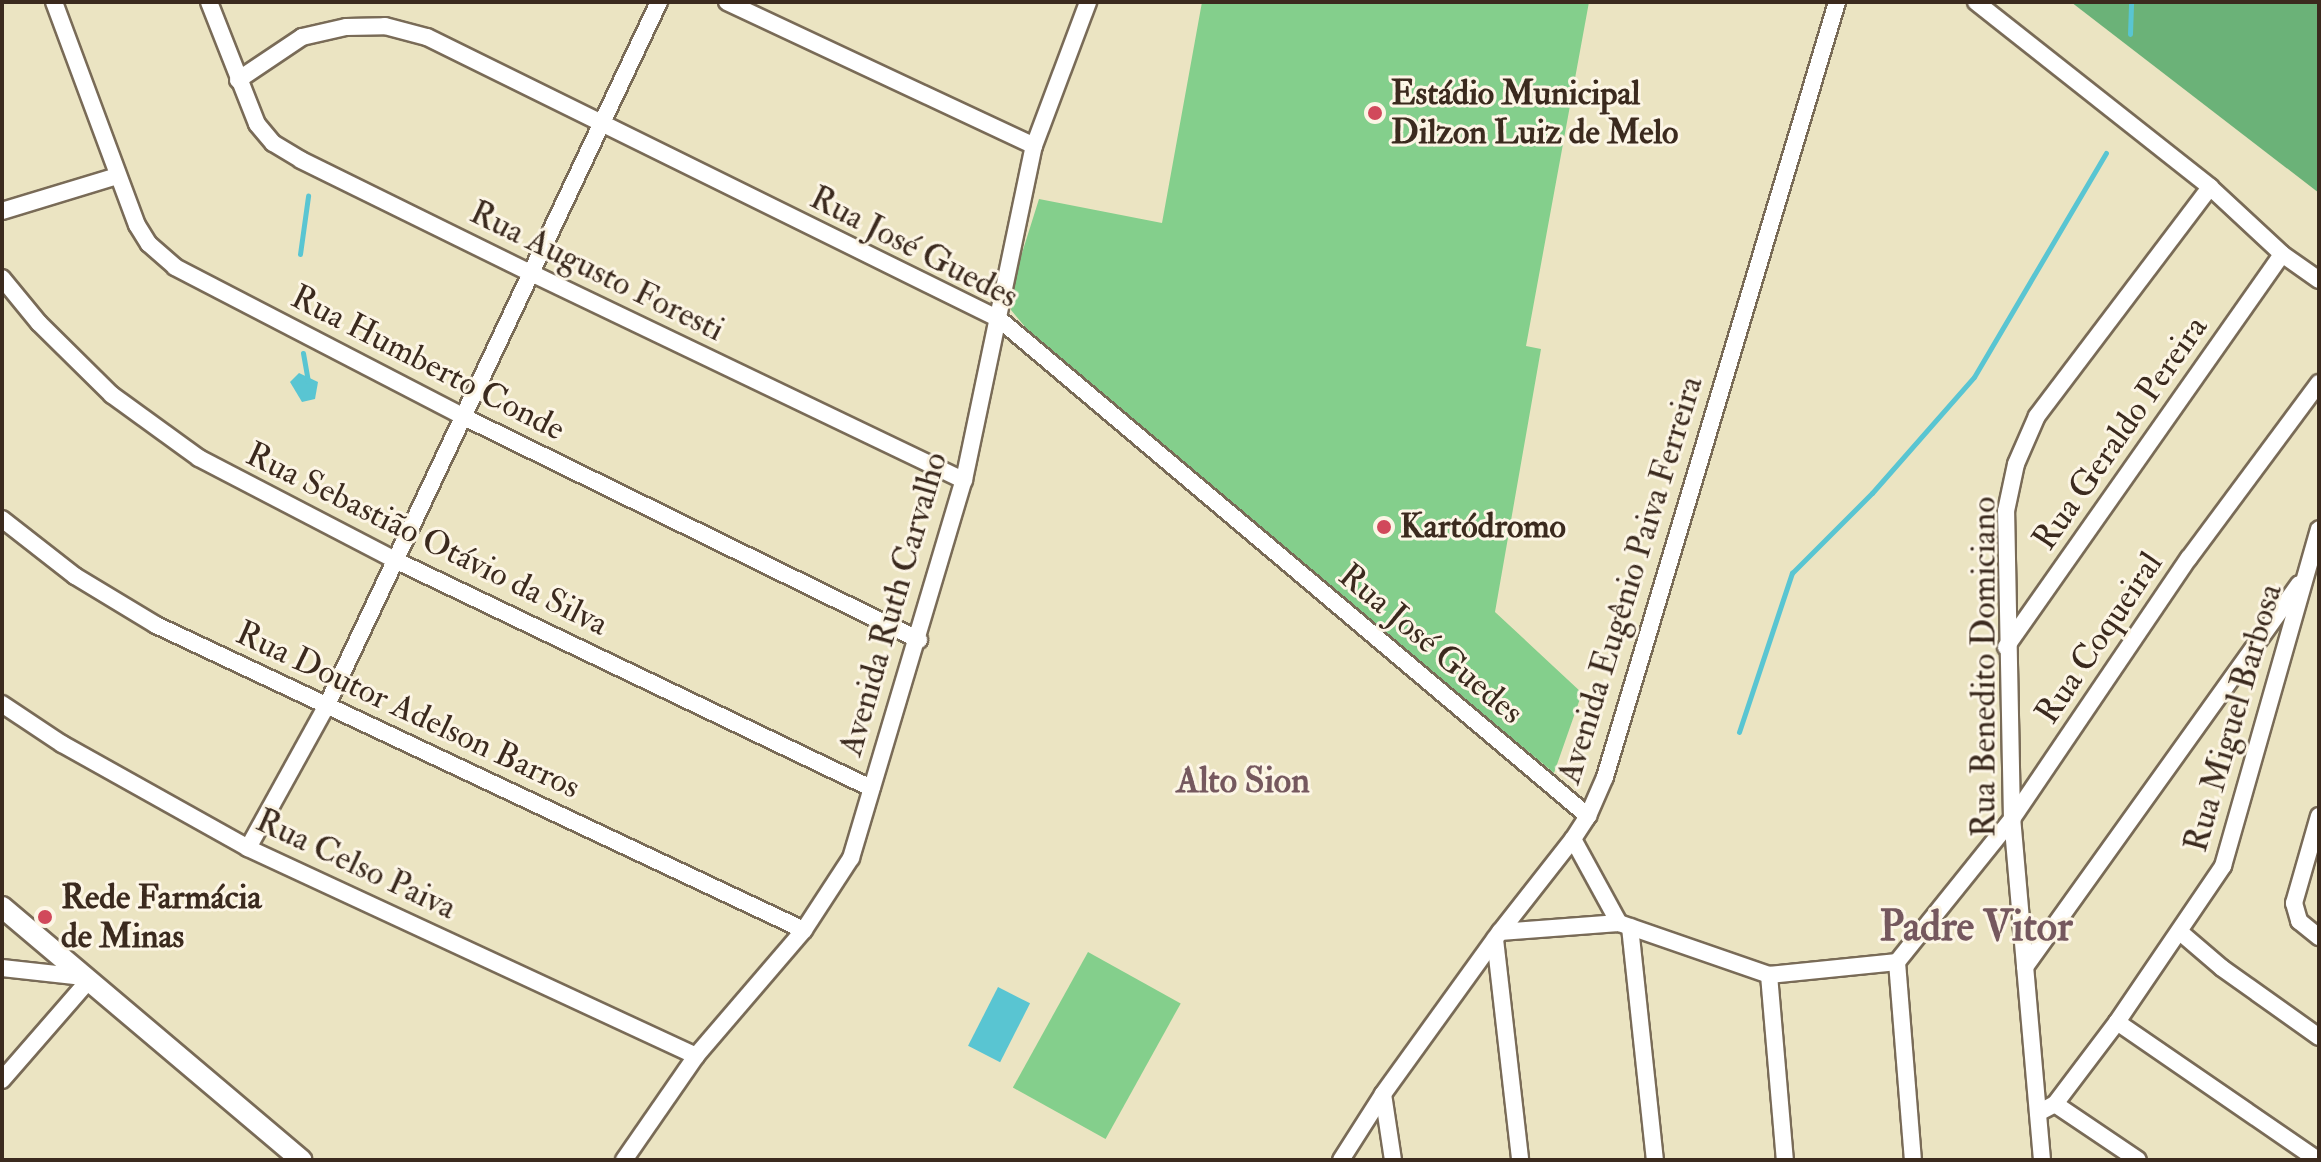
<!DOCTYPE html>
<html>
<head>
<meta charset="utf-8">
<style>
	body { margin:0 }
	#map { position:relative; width:2321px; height:1162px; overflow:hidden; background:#ebe4c2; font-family:"IM FELL Double Pica",serif }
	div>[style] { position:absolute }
	.green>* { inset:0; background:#84cf8c; transform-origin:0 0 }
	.forest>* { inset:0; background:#6bb278 }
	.water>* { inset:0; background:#59c5d2; transform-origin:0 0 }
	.stream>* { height:5px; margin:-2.5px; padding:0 2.5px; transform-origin:2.5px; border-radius:2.5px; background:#59c5d2 }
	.roads { filter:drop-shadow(2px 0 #796b57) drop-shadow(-2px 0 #796b57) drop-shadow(0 2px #796b57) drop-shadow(0 -2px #796b57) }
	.minor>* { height:16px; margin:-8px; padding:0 8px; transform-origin:8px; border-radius:8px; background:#fff }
	.tertiary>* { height:20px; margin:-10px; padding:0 10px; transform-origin:10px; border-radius:10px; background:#fff }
	.dots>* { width:22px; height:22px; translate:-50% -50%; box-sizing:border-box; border:4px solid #fcf5e5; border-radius:50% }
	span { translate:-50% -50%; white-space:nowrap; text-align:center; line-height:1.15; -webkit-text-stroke:6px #fcf5e5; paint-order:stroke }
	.poi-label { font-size:34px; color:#3b2a1e; font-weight:700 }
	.left { translate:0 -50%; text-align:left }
	.street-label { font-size:34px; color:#3b2a1e }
	.neighbourhood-label { font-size:36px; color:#75585e; font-weight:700 }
	.district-label { font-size:42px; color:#75585e; font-weight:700 }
	.frame { position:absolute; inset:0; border:4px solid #3b2a1e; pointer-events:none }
</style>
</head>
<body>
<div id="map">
	<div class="green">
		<div style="clip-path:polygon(1202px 2px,1589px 2px,1526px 346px,1541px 349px,1495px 612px,1582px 693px,1554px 773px,1040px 345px,1011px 310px,1011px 288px,1039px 199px,1162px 223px)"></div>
		<div style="left:1088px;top:952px;width:106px;height:155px;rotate:29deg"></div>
	</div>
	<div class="forest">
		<div style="clip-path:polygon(2071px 2px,2319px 2px,2319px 193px)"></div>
	</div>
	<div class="water">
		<div style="clip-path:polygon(299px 373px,318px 382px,315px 399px,302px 402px,290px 382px)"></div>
		<div style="left:998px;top:987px;width:36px;height:66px;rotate:27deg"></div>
	</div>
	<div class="stream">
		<div style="left:2130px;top:34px;width:32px;rotate:-88deg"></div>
		<div style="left:300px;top:254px;width:59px;rotate:-82.1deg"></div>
		<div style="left:303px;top:353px;width:28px;rotate:80deg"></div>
		<div style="left:1739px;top:732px;width:168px;rotate:-71.6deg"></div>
		<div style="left:1792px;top:573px;width:113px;rotate:-45deg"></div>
		<div style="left:1872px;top:493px;width:154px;rotate:-48.7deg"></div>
		<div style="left:1974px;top:377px;width:260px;rotate:-59.5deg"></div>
	</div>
	<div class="roads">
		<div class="minor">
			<div style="left:54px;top:2px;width:238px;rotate:69.6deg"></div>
			<div style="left:137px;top:225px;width:22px;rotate:58deg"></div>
			<div style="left:149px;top:244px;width:35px;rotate:41deg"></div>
			<div style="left:175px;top:267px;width:323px;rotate:27.4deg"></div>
			<div style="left:462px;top:416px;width:509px;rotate:26.11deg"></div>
			<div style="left:209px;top:2px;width:131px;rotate:68.5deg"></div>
			<div style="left:257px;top:124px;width:25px;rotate:50deg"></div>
			<div style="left:273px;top:143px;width:33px;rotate:31deg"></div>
			<div style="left:301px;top:160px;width:256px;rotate:26.2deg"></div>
			<div style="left:531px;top:273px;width:480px;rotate:25.6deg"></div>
			<div style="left:727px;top:2px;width:339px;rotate:25.1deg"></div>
			<div style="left:1976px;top:2px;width:298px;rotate:38.3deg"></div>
			<div style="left:2210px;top:187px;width:98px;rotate:42.9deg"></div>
			<div style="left:2282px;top:254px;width:45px;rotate:35.1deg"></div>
			<div style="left:238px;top:80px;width:77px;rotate:-33.9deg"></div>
			<div style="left:302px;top:37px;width:45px;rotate:-12.8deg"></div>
			<div style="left:346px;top:27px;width:39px;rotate:-1deg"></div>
			<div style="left:385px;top:26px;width:43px;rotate:14.7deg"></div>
			<div style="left:427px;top:37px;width:638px;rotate:26.24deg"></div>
			<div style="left:999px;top:319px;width:771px;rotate:40.16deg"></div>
			<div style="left:2px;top:211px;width:120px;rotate:-16.9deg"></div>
			<div style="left:2px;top:278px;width:58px;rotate:50.6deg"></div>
			<div style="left:39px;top:323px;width:103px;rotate:44.6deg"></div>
			<div style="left:112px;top:395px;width:107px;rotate:35.9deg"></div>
			<div style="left:199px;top:458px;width:223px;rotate:27.5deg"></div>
			<div style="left:397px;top:561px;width:526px;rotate:25.59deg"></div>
			<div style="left:2px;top:519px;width:93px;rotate:38deg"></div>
			<div style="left:75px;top:576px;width:95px;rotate:31.2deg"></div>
			<div style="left:156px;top:625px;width:716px;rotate:25.21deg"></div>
			<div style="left:2006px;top:647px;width:480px;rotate:-54.9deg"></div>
			<div style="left:2px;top:704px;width:72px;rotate:33.7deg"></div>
			<div style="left:62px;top:744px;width:213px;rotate:29.2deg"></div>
			<div style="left:248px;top:848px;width:494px;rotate:24.9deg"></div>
			<div style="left:2319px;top:816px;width:91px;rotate:106deg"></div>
			<div style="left:2294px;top:903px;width:19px;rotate:74deg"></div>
			<div style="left:2299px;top:921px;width:26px;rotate:39deg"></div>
			<div style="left:1573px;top:839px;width:96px;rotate:61.3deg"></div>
			<div style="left:248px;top:848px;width:163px;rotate:-61.1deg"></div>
			<div style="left:327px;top:705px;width:777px;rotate:-64.72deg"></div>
			<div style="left:1630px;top:927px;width:234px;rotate:83.9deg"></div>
			<div style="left:1500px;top:932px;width:119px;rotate:-4.3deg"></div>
			<div style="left:1619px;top:923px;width:159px;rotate:19.1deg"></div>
			<div style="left:1769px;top:975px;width:129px;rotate:-5.8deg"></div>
			<div style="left:1897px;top:962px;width:184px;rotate:-51.2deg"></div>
			<div style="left:2012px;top:819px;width:315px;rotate:-55.9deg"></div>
			<div style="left:2189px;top:558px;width:218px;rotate:-53.4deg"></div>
			<div style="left:2180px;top:932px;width:55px;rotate:40.6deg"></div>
			<div style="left:2222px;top:968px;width:119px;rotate:35.4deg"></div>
			<div style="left:1495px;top:939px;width:222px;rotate:83.5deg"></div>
			<div style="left:1897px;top:962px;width:199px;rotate:85.4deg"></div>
			<div style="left:2025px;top:967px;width:471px;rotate:-54.4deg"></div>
			<div style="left:2px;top:968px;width:82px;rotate:6.3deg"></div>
			<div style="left:1769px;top:975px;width:186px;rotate:85.1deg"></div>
			<div style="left:2117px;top:1022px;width:242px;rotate:34.5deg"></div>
			<div style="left:2px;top:1080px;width:131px;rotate:-49deg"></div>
			<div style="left:1383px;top:1094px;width:67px;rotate:81.4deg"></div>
			<div style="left:2055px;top:1104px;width:100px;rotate:34deg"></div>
			<div style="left:2038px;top:1113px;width:19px;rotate:-28deg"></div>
			<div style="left:2055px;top:1104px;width:103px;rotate:-52.9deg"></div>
			<div style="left:2117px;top:1022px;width:189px;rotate:-55.8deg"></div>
			<div style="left:2223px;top:866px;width:350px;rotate:-74.1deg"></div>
			<div style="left:624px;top:1160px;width:126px;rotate:-55.3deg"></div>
			<div style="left:696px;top:1056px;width:166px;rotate:-49.4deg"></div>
			<div style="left:804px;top:930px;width:86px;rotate:-56.9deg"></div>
			<div style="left:851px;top:858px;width:395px;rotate:-73.4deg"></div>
			<div style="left:964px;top:480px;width:341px;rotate:-78.2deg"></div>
			<div style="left:1034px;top:146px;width:154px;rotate:-69.4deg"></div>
			<div style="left:1341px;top:1160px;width:78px;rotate:-57.5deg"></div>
			<div style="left:1383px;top:1094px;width:200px;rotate:-54.2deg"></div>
			<div style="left:1500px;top:932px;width:118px;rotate:-51.9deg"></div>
			<div style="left:1573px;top:839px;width:27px;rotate:-57deg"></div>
			<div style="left:1588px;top:816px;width:43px;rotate:-66.4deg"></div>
			<div style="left:1605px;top:777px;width:809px;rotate:-73.33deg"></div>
			<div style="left:2042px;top:1160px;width:342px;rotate:-95deg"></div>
			<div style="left:2012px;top:819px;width:308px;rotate:-91.1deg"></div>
			<div style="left:2006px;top:511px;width:48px;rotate:-78deg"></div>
			<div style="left:2016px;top:464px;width:52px;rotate:-66.4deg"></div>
			<div style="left:2037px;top:416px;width:287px;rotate:-52.9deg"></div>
		</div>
		<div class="tertiary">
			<div style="left:2px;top:907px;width:392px;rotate:40.2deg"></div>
		</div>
	</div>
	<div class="dots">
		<div style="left:1375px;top:113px;background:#d1495b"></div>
		<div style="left:1384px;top:527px;background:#d1495b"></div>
		<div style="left:45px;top:917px;background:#d1495b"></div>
	</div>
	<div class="poi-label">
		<span class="left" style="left:1391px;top:113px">Estádio Municipal<br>Dilzon Luiz de Melo</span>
		<span class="left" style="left:1400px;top:527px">Kartódromo</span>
		<span class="left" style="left:61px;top:917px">Rede Farmácia<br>de Minas</span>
	</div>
	<div class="street-label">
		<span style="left:914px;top:247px;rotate:27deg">Rua José Guedes</span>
		<span style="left:597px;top:271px;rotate:26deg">Rua Augusto Foresti</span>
		<span style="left:428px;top:363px;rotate:27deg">Rua Humberto Conde</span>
		<span style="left:2120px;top:433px;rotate:-55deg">Rua Geraldo Pereira</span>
		<span style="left:427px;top:539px;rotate:26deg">Rua Sebastião Otávio da Silva</span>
		<span style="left:1630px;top:580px;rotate:-73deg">Avenida Eugênio Paiva Ferreira</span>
		<span style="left:893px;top:604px;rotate:-74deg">Avenida Ruth Carvalho</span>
		<span style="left:2099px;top:638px;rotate:-56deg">Rua Coqueiral</span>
		<span style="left:1431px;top:644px;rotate:40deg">Rua José Guedes</span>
		<span style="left:1984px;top:667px;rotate:-90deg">Rua Benedito Domiciano</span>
		<span style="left:408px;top:710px;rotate:25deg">Rua Doutor Adelson Barros</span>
		<span style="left:2233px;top:718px;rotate:-74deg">Rua Miguel Barbosa</span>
		<span style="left:356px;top:864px;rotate:25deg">Rua Celso Paiva</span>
	</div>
	<div class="neighbourhood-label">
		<span style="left:1243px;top:781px">Alto Sion</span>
	</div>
	<div class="district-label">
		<span style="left:1976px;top:927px">Padre Vitor</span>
	</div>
	<div class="frame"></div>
</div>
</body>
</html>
